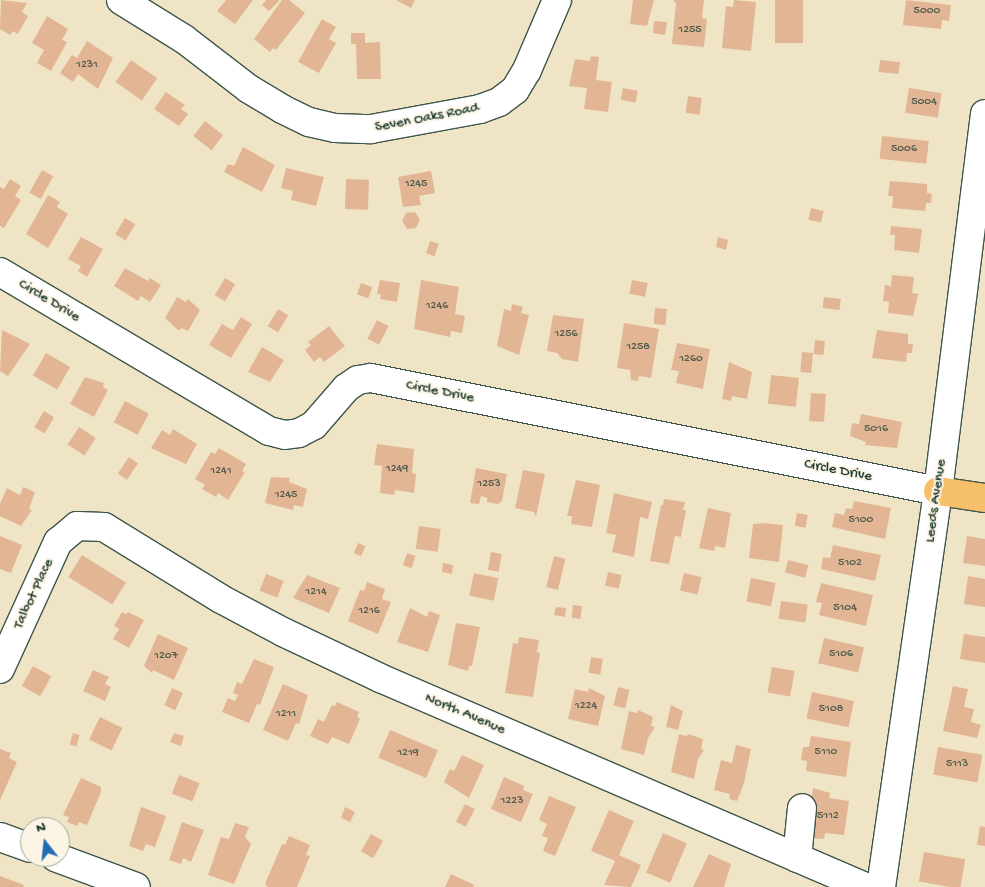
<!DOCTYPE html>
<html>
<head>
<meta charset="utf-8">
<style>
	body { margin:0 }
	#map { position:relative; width:985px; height:887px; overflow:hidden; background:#efe5c6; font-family:"Gochi Hand",sans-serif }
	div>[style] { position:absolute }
	.building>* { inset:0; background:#e2b695; transform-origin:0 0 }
	.roads { filter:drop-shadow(1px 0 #3e564a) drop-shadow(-1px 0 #3e564a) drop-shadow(0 1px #3e564a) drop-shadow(0 -1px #3e564a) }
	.minor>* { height:28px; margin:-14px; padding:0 14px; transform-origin:14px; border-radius:14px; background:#fff }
	.highway>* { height:28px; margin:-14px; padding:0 14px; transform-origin:14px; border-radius:14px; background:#f6c06b }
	span { translate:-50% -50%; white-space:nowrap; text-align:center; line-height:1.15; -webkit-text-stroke:4px #fcf5e5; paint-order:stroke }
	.number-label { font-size:12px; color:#505b4c }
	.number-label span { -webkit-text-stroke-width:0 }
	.street-label { font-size:15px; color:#1f3d34 }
	.north { position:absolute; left:20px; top:817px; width:50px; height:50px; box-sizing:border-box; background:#fcf5e5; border:1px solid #a4ab9e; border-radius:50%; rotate:344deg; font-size:14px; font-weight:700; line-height:20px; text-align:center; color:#1f3d34 }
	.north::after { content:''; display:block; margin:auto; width:18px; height:22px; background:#1f6fb2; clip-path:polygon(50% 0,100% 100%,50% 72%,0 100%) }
</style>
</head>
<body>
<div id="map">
	<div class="building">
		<div style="clip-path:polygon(1px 0,27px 3px,22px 12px,28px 16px,18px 34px,13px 31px,10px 35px,0 29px)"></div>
		<div style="clip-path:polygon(226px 0,253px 0,235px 24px,217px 11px)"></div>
		<div style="clip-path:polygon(266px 0,278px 0,279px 1px,269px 11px,262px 5px)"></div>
		<div style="clip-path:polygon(282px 0,289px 0,305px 13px,276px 50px,273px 48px,270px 52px,254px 39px)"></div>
		<div style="clip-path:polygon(396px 0,415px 0,411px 8px)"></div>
		<div style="clip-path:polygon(633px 0,654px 0,647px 26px,630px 24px)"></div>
		<div style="clip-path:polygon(673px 0,704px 0,702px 18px,707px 19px,704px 47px,672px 44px,676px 3px)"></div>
		<div style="clip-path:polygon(734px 0,756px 2px,751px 51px,722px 48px,726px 6px,733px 7px)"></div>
		<div style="left:775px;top:0;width:28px;height:43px"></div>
		<div style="clip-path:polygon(906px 0,951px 5px,949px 21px,942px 20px,941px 29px,903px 25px)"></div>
		<div style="clip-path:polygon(47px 16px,68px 29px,62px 40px,67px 42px,51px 71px,37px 63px,44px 50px,32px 43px)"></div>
		<div style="clip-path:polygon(322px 19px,336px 27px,329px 39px,336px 43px,319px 73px,298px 62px)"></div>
		<div style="clip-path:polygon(654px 21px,667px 22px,665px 35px,653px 33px)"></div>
		<div style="clip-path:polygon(351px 33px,365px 33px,365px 43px,380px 42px,381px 79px,357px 79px,356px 44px,351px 44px)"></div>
		<div style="clip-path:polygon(87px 41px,113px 58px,98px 89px,78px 74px,73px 82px,60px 73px,72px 55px,77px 58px)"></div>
		<div style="clip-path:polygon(591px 56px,599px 57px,596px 80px,612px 82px,608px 112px,584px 109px,587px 88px,569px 86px,575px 59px,590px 61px)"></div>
		<div style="left:131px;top:60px;width:32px;height:27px;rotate:35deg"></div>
		<div style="left:880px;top:60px;width:20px;height:12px;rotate:6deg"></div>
		<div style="left:623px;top:88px;width:15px;height:12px;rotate:11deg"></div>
		<div style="left:909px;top:88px;width:33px;height:25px;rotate:9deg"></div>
		<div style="clip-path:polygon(166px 92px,185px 105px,181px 109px,188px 114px,179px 126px,154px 109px)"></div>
		<div style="left:688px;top:96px;width:14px;height:17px;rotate:8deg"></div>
		<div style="left:205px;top:121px;width:23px;height:19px;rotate:38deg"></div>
		<div style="left:882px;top:136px;width:47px;height:23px;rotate:6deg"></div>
		<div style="clip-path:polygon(243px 147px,275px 165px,262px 192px,224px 172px,228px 164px,234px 166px)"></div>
		<div style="clip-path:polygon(286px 168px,324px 177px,316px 206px,291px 200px,293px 191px,281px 188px)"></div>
		<div style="left:42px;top:170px;width:13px;height:26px;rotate:29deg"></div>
		<div style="clip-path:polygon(431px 171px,435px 193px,419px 196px,421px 205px,403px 207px,398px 177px)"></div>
		<div style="clip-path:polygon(10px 179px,21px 186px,15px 196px,21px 200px,4px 228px,0 226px,0 187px,4px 189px)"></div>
		<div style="left:346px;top:179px;width:23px;height:30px;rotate:2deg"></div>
		<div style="clip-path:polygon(890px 181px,927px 184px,927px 193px,932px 194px,931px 203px,926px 203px,925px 211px,892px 208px,893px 196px,888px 196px)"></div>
		<div style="clip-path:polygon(48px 195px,60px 202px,57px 207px,68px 214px,48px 248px,26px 234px)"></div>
		<div style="left:811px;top:208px;width:13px;height:12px;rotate:13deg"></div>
		<div style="clip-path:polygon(415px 212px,420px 220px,416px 228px,407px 229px,402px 221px,406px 213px)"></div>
		<div style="left:125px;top:218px;width:12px;height:19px;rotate:31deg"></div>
		<div style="clip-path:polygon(891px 226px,922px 229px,919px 253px,894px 250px,895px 235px,890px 235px)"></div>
		<div style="clip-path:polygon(81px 237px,103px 249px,87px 277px,78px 271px,81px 266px,68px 259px)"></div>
		<div style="clip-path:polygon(718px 237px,728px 240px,726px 250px,716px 247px)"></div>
		<div style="left:430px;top:241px;width:9px;height:13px;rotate:18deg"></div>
		<div style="clip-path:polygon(125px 268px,148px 281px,150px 278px,161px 285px,150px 302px,141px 296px,138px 301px,114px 286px)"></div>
		<div style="clip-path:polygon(892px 275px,914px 277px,912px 293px,918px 294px,913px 316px,888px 313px,889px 302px,883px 301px,885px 285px,891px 286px)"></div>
		<div style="left:225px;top:278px;width:12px;height:20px;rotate:31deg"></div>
		<div style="clip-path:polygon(380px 280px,400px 283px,397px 302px,380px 299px,381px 295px,377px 294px)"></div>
		<div style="clip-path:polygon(421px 280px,459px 287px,455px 314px,465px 316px,462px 333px,451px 331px,450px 337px,414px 329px)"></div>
		<div style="left:632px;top:280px;width:16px;height:14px;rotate:11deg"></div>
		<div style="left:361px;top:283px;width:12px;height:12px;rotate:20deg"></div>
		<div style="clip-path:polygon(177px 297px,186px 302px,188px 299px,200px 310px,188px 331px,181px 328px,179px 331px,165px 318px)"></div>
		<div style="left:824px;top:297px;width:17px;height:11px;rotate:7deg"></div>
		<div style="clip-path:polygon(512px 304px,523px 307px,521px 313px,529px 315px,519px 355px,497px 346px,504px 309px,511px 311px)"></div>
		<div style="left:655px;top:308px;width:12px;height:16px;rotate:5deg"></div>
		<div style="left:278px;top:309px;width:12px;height:20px;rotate:31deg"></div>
		<div style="clip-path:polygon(553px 315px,584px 319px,578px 362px,562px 359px,557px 353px,547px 351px)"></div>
		<div style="clip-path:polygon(241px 317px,252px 324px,231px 358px,209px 345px,222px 324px,233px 330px)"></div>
		<div style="left:377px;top:320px;width:13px;height:21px;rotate:27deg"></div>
		<div style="clip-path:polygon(624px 323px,659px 329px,651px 378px,639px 376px,638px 381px,631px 380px,630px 370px,617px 368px)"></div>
		<div style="clip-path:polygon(329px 326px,345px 346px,324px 362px,320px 357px,314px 362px,305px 350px,311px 345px,308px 342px)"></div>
		<div style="clip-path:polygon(2px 330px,30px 344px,8px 376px,0 371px)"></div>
		<div style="clip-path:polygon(877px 330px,908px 334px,908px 344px,913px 344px,912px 353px,907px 353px,906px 362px,872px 358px)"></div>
		<div style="left:815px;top:340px;width:10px;height:14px;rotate:6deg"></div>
		<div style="clip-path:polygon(677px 343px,710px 349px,703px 389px,676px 383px,679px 371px,671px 370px)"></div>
		<div style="clip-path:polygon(262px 347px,284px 360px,270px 382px,248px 372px)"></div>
		<div style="left:802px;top:352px;width:11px;height:20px;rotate:5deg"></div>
		<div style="left:46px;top:353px;width:28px;height:26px;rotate:30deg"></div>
		<div style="clip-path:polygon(729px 362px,752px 372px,747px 399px,732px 396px,731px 401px,722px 399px)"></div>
		<div style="left:771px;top:375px;width:28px;height:29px;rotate:6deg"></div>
		<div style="clip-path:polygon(85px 377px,104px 383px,103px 387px,108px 390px,94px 417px,70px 404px)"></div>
		<div style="left:811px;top:393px;width:15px;height:28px;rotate:4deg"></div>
		<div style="left:125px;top:401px;width:27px;height:24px;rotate:28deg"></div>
		<div style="left:44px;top:411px;width:12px;height:19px;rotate:31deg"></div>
		<div style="clip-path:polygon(861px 414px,902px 422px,897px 448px,865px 445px,866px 442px,850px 436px,852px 423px,859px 424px)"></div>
		<div style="left:79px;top:427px;width:20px;height:21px;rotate:33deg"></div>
		<div style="clip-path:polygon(173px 429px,197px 444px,186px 464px,151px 448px,162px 430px,170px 435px)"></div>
		<div style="clip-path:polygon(377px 444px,414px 449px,412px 473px,416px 474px,414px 493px,395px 490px,394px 495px,380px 493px,382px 466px,374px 465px)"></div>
		<div style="clip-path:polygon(219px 448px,246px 464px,242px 471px,245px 472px,228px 500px,218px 493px,216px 497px,202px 489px,205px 485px,195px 479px,211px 452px,215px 454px)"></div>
		<div style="left:129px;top:457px;width:11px;height:20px;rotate:34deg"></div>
		<div style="clip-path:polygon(476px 468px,507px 474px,502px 501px,498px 504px,487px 502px,487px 498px,481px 496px,479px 504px,470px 503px)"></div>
		<div style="clip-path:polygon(523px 470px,545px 474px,536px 517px,534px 512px,515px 508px)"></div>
		<div style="clip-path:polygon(271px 477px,290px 478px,289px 482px,307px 489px,303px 507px,294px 505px,293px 510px,265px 503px)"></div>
		<div style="clip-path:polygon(576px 480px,600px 485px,592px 527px,571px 524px,572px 516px,567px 516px)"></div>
		<div style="clip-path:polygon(23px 487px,35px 492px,29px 509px,32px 510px,21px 526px,0 516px,0 504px,7px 488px,20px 495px)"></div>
		<div style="clip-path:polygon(614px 493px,652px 502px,648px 519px,640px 517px,634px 557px,612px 552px,616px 535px,606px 533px)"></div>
		<div style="clip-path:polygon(664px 499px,685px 502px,683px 510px,686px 510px,681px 537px,675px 536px,669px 564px,650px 561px,661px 505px,663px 505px)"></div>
		<div style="clip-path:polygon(854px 501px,891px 508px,885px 539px,832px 527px,835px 513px,844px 515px,846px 508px,852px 509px)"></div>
		<div style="clip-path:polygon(708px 508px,731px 513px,725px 548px,715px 546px,714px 551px,699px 548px)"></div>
		<div style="left:797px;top:513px;width:11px;height:13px;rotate:10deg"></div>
		<div style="clip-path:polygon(764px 523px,783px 525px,779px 562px,749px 558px,753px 524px)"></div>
		<div style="left:419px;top:526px;width:22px;height:23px;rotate:8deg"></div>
		<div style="clip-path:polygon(0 536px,22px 545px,11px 573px,0 569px)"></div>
		<div style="clip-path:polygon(967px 536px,985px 539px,985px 566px,963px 563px)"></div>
		<div style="left:358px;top:543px;width:8px;height:11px;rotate:23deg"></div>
		<div style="clip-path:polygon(833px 545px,881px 555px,875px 581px,821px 569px,823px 557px,830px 558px)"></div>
		<div style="left:491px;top:552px;width:11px;height:18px;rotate:10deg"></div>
		<div style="left:407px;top:553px;width:9px;height:13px;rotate:18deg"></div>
		<div style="left:82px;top:555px;width:52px;height:26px;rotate:32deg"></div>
		<div style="left:554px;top:556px;width:12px;height:32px;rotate:14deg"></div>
		<div style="left:788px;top:560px;width:21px;height:13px;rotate:14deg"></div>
		<div style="clip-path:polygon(443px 563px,453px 565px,452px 574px,442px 572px)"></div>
		<div style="left:608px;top:572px;width:14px;height:14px;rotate:12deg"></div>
		<div style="left:474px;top:573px;width:25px;height:23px;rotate:12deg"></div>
		<div style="left:684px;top:573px;width:18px;height:18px;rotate:13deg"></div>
		<div style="left:266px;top:574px;width:19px;height:18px;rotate:21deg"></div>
		<div style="clip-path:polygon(307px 575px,340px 588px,329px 613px,293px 598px)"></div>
		<div style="clip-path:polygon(968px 576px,985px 579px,985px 607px,964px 604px)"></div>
		<div style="left:751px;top:578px;width:25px;height:24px;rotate:11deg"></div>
		<div style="clip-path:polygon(367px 582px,385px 589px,382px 599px,391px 602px,378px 634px,348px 621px,360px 590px,364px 591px)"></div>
		<div style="clip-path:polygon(821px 583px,873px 595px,866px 626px,819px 615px,822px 603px,816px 602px)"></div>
		<div style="left:781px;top:601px;width:27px;height:18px;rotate:8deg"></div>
		<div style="left:573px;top:605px;width:9px;height:13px;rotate:6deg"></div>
		<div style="clip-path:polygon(556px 607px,566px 608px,565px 617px,554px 615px)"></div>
		<div style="clip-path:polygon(410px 608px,427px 617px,429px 611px,440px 615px,428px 652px,397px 642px)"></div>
		<div style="clip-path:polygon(122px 612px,126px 614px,128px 612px,144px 620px,129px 648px,113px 639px,119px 629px,114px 626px)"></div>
		<div style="clip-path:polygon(456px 623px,480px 627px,472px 666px,469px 666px,468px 671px,448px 665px)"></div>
		<div style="clip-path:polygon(158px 634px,188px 648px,174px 680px,153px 670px,152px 673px,144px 666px)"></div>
		<div style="clip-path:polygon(964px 634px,985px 637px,985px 663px,960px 659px)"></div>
		<div style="clip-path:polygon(519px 637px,539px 640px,537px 652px,540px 653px,533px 697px,505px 693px,513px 643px,518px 644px)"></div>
		<div style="left:824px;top:638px;width:41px;height:26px;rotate:13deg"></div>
		<div style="left:591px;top:657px;width:12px;height:16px;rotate:9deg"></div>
		<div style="clip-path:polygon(254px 659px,274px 667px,260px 705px,257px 704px,249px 723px,222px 712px,228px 698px,235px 701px,238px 695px,233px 693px,237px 682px,242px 684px)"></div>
		<div style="left:33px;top:666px;width:21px;height:23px;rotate:29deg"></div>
		<div style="left:772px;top:667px;width:23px;height:26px;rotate:10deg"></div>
		<div style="clip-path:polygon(93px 670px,109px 677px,105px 684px,111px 687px,105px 701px,83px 691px)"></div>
		<div style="clip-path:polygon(283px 684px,308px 695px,299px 724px,296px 723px,288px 741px,263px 730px)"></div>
		<div style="clip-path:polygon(953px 686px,968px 689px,964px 707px,974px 709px,971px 722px,981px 725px,977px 738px,943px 731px)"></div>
		<div style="left:618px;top:687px;width:12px;height:19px;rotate:14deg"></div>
		<div style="left:172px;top:688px;width:12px;height:19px;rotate:24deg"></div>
		<div style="clip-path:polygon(589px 688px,605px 696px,598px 726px,568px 719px,575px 689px,588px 692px)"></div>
		<div style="left:812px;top:692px;width:43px;height:27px;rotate:12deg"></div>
		<div style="clip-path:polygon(337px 702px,359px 712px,357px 717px,360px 719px,349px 744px,332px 737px,328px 744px,310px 736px,318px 719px,324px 722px,332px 705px,335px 706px)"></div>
		<div style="clip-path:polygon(671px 705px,683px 711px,678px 730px,666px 727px)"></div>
		<div style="clip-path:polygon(638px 710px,653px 717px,651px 726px,655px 727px,648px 738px,644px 755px,621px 749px,629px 711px,637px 713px)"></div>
		<div style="left:100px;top:717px;width:25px;height:25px;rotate:26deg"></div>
		<div style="left:390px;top:730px;width:52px;height:30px;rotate:23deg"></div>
		<div style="left:73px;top:733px;width:7px;height:12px;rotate:16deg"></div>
		<div style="clip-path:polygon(174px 733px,184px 736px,181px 746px,170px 742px)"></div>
		<div style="clip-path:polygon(679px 734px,687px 736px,688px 734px,703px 739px,701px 749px,704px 750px,698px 759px,694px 779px,671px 772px)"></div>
		<div style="clip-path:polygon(811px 736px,851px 742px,846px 777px,806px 771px,807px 761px,801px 760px,803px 747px,809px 747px)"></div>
		<div style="clip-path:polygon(736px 745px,751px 749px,744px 783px,737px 801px,729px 799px,730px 794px,714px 790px,721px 760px,732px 763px)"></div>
		<div style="left:938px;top:747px;width:45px;height:28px;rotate:10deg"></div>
		<div style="clip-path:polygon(0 749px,11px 753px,9px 758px,17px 762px,0 800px)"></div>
		<div style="clip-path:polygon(462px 755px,484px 765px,469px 798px,444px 782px,450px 769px,454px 771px)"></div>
		<div style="left:179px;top:775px;width:22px;height:20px;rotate:21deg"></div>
		<div style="clip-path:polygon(504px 777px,524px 786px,523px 790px,533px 794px,521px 822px,491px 809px)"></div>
		<div style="clip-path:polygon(81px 778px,101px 787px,101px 792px,87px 825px,79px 822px,77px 826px,67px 822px,69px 817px,63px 815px)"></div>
		<div style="clip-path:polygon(813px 788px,830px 793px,829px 798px,849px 801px,844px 835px,825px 833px,824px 839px,806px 838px)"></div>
		<div style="clip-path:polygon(549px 796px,576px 807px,555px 856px,543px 851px,548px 838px,542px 836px,547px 824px,539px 820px)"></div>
		<div style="left:465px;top:804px;width:11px;height:20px;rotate:27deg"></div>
		<div style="clip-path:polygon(141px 807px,166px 816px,155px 847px,146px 844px,143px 851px,129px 846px)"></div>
		<div style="clip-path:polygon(345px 807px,355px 812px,350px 822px,341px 818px)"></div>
		<div style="clip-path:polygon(609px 810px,634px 821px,619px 855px,641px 865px,631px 887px,604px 885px,615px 861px,591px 851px)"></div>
		<div style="clip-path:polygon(182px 822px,204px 830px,191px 862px,183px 858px,181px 864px,169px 860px)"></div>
		<div style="clip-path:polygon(235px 823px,249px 827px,245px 837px,251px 844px,234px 884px,208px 875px,221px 837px,229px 839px)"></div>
		<div style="clip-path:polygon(980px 826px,985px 827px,985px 846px,977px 845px)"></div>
		<div style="left:663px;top:833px;width:26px;height:43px;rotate:23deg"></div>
		<div style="left:371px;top:834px;width:14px;height:20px;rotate:30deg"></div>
		<div style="clip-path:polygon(289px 836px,310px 845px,306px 855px,310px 856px,297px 887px,268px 887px,265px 884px,282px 844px,285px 845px)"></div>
		<div style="left:924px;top:852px;width:42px;height:30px;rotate:10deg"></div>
		<div style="clip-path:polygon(709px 854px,731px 864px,724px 887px,693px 887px)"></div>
		<div style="clip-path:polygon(451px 874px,474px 885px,473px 887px,445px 887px)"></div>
		<div style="clip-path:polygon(0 876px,24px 885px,23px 887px,0 887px)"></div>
	</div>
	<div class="roads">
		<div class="minor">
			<div style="left:121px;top:0;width:74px;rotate:31.8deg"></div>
			<div style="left:184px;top:39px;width:82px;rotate:37.6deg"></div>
			<div style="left:249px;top:89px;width:39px;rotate:31deg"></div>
			<div style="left:282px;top:109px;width:30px;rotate:26deg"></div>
			<div style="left:309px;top:122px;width:27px;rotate:13deg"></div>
			<div style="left:335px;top:128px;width:36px;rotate:2deg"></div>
			<div style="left:371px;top:129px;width:111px;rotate:-10.4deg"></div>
			<div style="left:480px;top:109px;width:20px;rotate:-20deg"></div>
			<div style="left:499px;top:102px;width:20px;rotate:-37deg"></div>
			<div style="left:515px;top:90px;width:23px;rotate:-59deg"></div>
			<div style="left:527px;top:70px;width:76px;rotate:-66.8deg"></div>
			<div style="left:0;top:272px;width:312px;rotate:30.6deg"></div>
			<div style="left:269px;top:431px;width:16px;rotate:14deg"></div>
			<div style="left:285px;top:435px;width:14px;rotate:-8deg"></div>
			<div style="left:299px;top:433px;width:17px;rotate:-28deg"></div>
			<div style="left:314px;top:425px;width:49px;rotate:-49.1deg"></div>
			<div style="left:346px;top:388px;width:14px;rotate:-34deg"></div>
			<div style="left:358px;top:380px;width:13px;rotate:-9deg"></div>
			<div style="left:371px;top:378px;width:578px;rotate:11.27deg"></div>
			<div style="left:0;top:669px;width:140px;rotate:-65.5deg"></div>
			<div style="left:58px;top:542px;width:25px;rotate:-40deg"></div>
			<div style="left:77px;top:526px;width:27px;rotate:2deg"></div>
			<div style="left:104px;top:527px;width:137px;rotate:31.6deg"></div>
			<div style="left:221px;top:599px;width:72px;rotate:28deg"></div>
			<div style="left:285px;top:633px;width:105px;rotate:25.3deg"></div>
			<div style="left:380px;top:678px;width:528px;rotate:23.31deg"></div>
			<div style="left:0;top:837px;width:32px;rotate:20deg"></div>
			<div style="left:55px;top:857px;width:86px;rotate:20.3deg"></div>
			<div style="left:797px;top:858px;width:50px;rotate:-84.3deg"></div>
			<div style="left:881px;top:887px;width:400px;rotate:-81.8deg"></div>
			<div style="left:938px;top:491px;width:380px;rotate:-82.9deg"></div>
		</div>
		<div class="highway">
			<div style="left:938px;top:491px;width:48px;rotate:8.5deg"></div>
		</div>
	</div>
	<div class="number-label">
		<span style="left:927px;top:12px">5000</span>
		<span style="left:690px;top:31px">1255</span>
		<span style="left:87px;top:66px">1231</span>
		<span style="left:924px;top:103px">5004</span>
		<span style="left:904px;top:150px">5006</span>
		<span style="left:416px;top:185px">1245</span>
		<span style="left:437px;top:307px">1246</span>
		<span style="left:566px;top:335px">1256</span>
		<span style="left:638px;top:348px">1258</span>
		<span style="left:691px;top:360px">1260</span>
		<span style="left:876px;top:430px">5016</span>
		<span style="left:397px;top:470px">1249</span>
		<span style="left:221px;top:472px">1241</span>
		<span style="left:489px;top:485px">1253</span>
		<span style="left:286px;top:496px">1245</span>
		<span style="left:861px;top:521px">5100</span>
		<span style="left:850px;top:564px">5102</span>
		<span style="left:316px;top:593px">1214</span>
		<span style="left:845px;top:609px">5104</span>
		<span style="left:369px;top:612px">1216</span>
		<span style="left:841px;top:655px">5106</span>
		<span style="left:166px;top:657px">1207</span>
		<span style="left:586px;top:707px">1224</span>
		<span style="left:831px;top:710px">5108</span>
		<span style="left:286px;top:715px">1211</span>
		<span style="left:826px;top:753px">5110</span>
		<span style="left:408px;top:754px">1219</span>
		<span style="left:957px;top:765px">5113</span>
		<span style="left:512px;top:802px">1223</span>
		<span style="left:828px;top:817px">5112</span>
	</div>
	<div class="street-label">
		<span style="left:427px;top:118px;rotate:-11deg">Seven Oaks Road</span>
		<span style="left:49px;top:301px;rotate:31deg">Circle Drive</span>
		<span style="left:440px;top:392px;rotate:11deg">Circle Drive</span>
		<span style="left:838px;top:471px;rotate:11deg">Circle Drive</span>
		<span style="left:936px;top:501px;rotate:-82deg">Leeds Avenue</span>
		<span style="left:34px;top:594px;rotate:-65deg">Talbot Place</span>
		<span style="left:465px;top:714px;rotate:23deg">North Avenue</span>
	</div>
	<div class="north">N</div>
</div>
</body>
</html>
